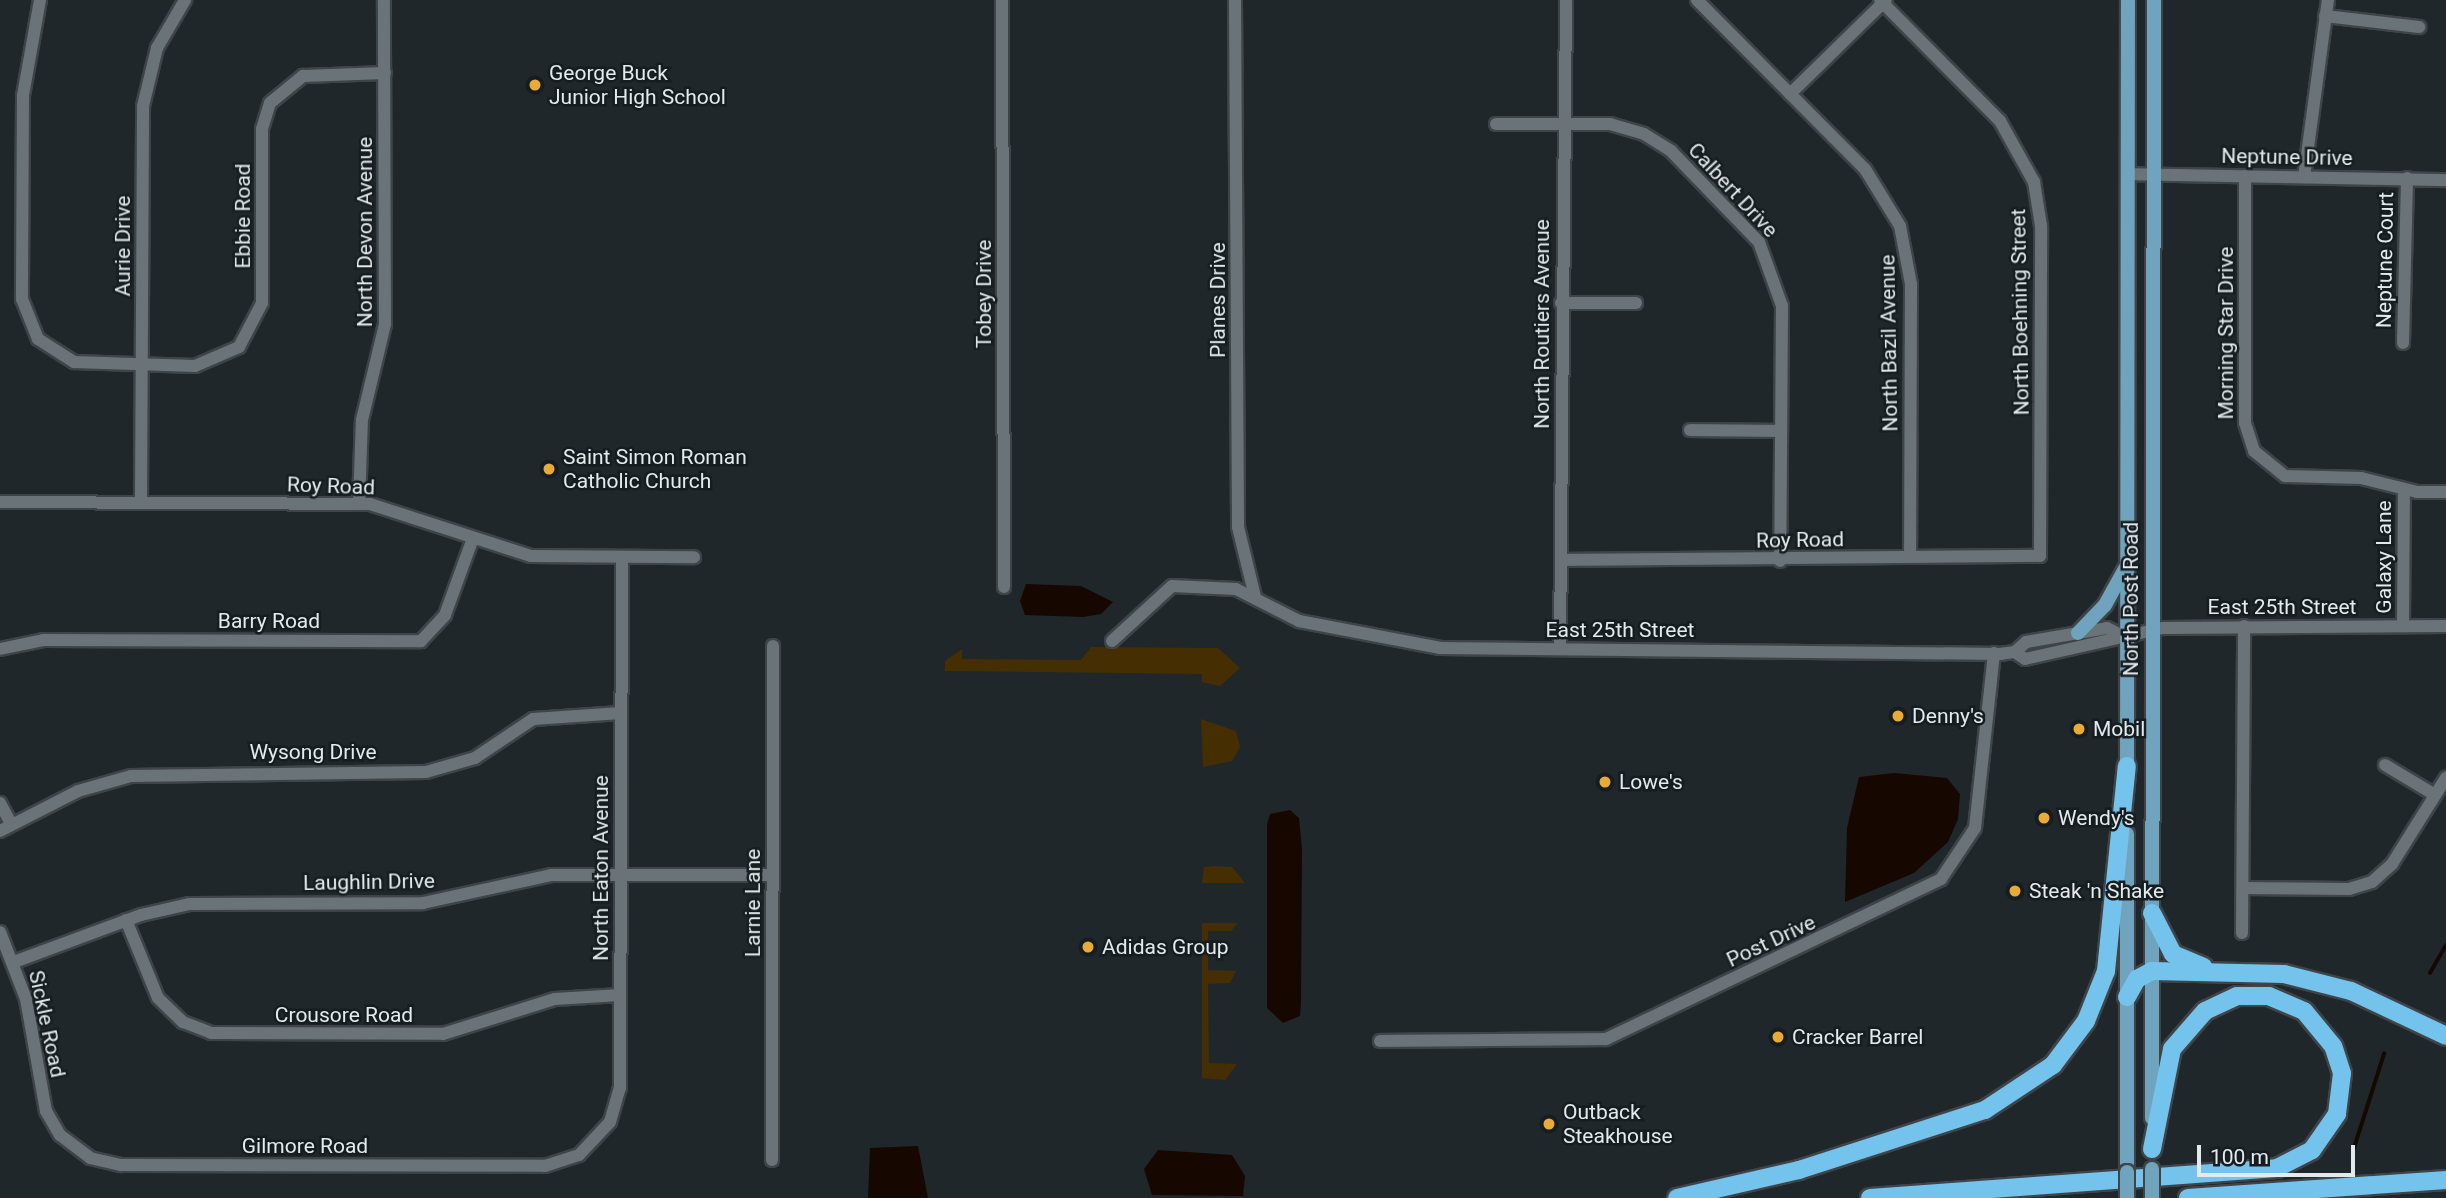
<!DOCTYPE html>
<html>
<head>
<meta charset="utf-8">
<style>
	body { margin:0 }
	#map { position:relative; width:2446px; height:1198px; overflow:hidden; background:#1f272b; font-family:Roboto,sans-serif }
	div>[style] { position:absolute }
	.green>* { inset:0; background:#452f02 }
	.water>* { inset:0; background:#160800 }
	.stream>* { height:3.5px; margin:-1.75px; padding:0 1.75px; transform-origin:1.75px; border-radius:1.75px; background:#160800 }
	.roads { filter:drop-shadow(2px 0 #3e4448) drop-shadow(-2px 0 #3e4448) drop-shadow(0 2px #3e4448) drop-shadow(0 -2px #3e4448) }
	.minor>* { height:12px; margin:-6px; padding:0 6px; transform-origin:6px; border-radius:6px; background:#6a7378 }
	.major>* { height:14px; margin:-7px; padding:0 7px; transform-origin:7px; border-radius:7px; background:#70a3be }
	.highway>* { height:18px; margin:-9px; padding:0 9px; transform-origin:9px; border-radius:9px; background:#74c3ec }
	.bridges { filter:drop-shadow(2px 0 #3e4448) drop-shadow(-2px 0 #3e4448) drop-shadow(0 2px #3e4448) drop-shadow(0 -2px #3e4448) }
	.major-bridge>* { height:14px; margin:-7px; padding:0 7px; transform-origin:7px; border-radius:7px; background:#70a3be }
	.dots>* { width:19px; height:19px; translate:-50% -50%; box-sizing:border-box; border:4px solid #161d21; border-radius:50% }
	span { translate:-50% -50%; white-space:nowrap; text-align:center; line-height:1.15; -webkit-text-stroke:5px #161d21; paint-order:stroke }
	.poi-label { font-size:21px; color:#e4e9ec }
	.left { translate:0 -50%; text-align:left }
	.street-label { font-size:21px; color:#e4e9ec }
	.scale { position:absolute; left:2197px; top:1145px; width:158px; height:32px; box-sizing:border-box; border:4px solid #e4e9ec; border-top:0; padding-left:9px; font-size:21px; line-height:24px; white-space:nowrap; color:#e4e9ec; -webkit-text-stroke:5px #161d21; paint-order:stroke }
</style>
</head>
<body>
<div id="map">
	<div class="green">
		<div style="clip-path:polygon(1091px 647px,1218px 648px,1240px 668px,1220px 686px,1202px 682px,1202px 674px,945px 671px,945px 661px,962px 649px,962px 659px,1081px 660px)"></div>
		<div style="clip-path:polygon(1201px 719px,1236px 731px,1240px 747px,1232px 761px,1203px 767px)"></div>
		<div style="clip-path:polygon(1215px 866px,1232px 867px,1245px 883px,1202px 883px,1204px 867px)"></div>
		<div style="clip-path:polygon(1202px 923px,1238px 923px,1231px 931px,1208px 931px,1208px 970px,1236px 971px,1230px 983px,1208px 984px,1209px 1063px,1237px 1064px,1225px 1080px,1202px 1078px)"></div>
	</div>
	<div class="water">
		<div style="clip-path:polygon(1026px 584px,1081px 586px,1113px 602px,1101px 614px,1083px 617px,1025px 615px,1020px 601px)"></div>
		<div style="clip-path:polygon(1894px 773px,1947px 778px,1960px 794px,1958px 819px,1948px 842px,1914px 873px,1845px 902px,1847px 828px,1859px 777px)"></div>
		<div style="clip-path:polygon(1290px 810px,1299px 818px,1302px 849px,1301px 1002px,1300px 1016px,1283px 1023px,1267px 1008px,1267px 824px,1270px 814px)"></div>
		<div style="clip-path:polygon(918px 1146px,928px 1198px,868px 1198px,870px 1148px)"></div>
		<div style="clip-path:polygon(1158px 1150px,1232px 1155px,1245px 1176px,1243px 1196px,1152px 1195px,1144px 1169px)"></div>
	</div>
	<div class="stream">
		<div style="left:2430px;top:973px;width:32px;rotate:-60deg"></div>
		<div style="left:2354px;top:1148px;width:99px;rotate:-72.3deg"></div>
	</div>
	<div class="roads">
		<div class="minor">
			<div style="left:40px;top:0;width:97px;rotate:100.1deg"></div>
			<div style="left:23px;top:95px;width:204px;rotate:90.3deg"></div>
			<div style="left:22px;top:299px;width:43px;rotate:68.2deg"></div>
			<div style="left:38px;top:339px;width:43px;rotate:32.6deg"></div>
			<div style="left:74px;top:362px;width:121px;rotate:1.9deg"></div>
			<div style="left:195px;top:366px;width:48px;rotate:-23.4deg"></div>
			<div style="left:239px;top:347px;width:50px;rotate:-62.4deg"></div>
			<div style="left:262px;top:303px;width:174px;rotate:-90deg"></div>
			<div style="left:262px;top:129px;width:27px;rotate:-73deg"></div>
			<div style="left:270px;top:103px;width:43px;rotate:-39.3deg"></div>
			<div style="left:303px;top:76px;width:82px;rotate:-2.1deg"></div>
			<div style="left:1002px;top:0;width:587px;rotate:89.8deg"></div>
			<div style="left:1235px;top:0;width:527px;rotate:89.67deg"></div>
			<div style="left:1238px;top:527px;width:72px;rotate:76.3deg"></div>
			<div style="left:1697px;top:0;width:238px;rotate:45.2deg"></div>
			<div style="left:1865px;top:169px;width:67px;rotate:58.4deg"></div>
			<div style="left:1900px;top:226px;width:59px;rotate:79.3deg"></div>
			<div style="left:1911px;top:284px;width:272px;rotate:90.2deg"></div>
			<div style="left:2325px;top:16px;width:95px;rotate:6.7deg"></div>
			<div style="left:1790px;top:94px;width:134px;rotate:-44.4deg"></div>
			<div style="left:1496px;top:124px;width:114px"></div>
			<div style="left:1610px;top:124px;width:35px;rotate:16deg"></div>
			<div style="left:1644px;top:134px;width:32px;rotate:32deg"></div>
			<div style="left:1671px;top:151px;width:127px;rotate:46deg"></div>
			<div style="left:1759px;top:242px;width:68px;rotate:70.2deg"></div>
			<div style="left:1782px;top:306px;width:255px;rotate:90.4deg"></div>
			<div style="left:2128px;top:174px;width:318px;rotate:1.1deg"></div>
			<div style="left:2245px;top:176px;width:247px;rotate:90deg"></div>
			<div style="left:2245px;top:423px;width:29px;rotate:72deg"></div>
			<div style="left:2254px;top:451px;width:40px;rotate:39deg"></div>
			<div style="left:2285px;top:476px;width:76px;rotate:1.5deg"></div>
			<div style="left:2361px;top:478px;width:58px;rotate:14deg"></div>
			<div style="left:2417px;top:492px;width:29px"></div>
			<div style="left:2304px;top:177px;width:179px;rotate:-82.3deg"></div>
			<div style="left:1561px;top:303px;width:75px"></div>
			<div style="left:2403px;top:343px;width:165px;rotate:-88.6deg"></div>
			<div style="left:1690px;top:430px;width:91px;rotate:0.6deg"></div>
			<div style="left:0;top:502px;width:370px;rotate:0.3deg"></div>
			<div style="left:370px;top:504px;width:169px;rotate:17.9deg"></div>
			<div style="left:531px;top:556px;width:163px;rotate:0.4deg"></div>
			<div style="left:141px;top:502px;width:396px;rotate:-89.7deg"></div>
			<div style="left:143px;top:106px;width:60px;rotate:-76.4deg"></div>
			<div style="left:157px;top:48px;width:56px;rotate:-59.7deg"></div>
			<div style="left:359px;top:504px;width:84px;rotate:-88deg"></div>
			<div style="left:362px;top:420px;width:99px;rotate:-76.5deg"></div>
			<div style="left:385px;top:324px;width:324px;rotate:-90.2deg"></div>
			<div style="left:1561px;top:560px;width:479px;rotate:-0.5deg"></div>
			<div style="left:2040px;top:556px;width:330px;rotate:-89.8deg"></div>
			<div style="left:2041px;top:226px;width:45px;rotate:-99deg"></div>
			<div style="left:2034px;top:182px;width:70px;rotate:-119.1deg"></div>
			<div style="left:2000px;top:121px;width:170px;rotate:-134.8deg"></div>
			<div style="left:2403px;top:626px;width:136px;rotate:-89.6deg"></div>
			<div style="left:1112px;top:641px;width:81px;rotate:-42.5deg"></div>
			<div style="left:1172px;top:586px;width:64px;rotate:2.7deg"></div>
			<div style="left:1236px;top:589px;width:71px;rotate:26.9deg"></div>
			<div style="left:1299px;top:621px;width:144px;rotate:10.8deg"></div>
			<div style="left:1440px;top:648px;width:560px;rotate:0.61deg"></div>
			<div style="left:2000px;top:654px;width:15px;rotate:-8deg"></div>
			<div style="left:2015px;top:652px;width:15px;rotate:-42deg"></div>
			<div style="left:2026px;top:642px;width:82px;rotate:-9.8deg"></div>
			<div style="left:2107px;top:628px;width:13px;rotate:27deg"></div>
			<div style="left:1560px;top:648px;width:648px;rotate:-89.47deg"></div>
			<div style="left:0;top:649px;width:44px;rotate:-11.8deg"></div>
			<div style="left:43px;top:640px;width:378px;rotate:0.2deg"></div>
			<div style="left:421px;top:641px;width:35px;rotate:-47deg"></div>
			<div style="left:445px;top:615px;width:82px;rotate:-70deg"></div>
			<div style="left:2015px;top:652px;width:12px;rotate:35deg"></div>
			<div style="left:2025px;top:659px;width:141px;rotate:-12.7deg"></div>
			<div style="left:2163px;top:628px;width:283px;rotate:-0.4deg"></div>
			<div style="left:2385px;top:765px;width:58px;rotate:31deg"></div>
			<div style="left:0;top:803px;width:24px;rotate:62deg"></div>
			<div style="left:0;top:831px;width:88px;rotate:-27.1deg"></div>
			<div style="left:78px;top:791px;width:55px;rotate:-15.8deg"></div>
			<div style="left:131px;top:776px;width:295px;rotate:-0.8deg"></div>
			<div style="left:426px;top:772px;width:51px;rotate:-15.9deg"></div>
			<div style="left:475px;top:758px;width:70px;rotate:-33.9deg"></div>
			<div style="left:533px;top:719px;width:88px;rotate:-3.9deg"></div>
			<div style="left:2243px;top:888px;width:106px;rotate:0.5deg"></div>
			<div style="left:2349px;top:889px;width:24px;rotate:-17deg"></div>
			<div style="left:2372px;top:882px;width:27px;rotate:-42deg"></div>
			<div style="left:2392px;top:864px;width:102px;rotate:-57.9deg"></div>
			<div style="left:126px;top:920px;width:84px;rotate:67.7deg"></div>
			<div style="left:158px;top:998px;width:35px;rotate:44deg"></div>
			<div style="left:183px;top:1022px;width:30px;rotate:21deg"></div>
			<div style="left:211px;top:1033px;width:232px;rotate:0.2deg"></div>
			<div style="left:443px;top:1034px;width:117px;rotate:-17.4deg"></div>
			<div style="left:555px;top:999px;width:65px;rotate:-3.5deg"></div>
			<div style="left:0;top:932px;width:72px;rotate:68.8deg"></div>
			<div style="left:26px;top:999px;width:114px;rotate:79.9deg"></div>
			<div style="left:46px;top:1111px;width:28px;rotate:60deg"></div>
			<div style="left:60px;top:1135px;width:38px;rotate:37deg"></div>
			<div style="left:90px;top:1158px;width:32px;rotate:13deg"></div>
			<div style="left:121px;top:1165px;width:424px;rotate:0.1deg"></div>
			<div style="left:545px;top:1166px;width:36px;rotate:-18deg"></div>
			<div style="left:579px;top:1155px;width:45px;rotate:-46.8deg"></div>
			<div style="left:610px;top:1122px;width:35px;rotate:-74deg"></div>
			<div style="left:620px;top:1088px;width:531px;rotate:-89.78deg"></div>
			<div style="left:2242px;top:933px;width:307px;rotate:-89.6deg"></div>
			<div style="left:14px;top:962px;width:135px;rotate:-20.3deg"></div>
			<div style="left:141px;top:915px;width:49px;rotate:-12.9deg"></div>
			<div style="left:189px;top:904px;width:234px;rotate:-0.2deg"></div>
			<div style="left:423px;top:903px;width:131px;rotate:-12.3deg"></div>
			<div style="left:551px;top:875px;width:222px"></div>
			<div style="left:1380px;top:1041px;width:226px;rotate:-0.5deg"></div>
			<div style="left:1606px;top:1039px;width:371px;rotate:-25.5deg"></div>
			<div style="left:1941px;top:879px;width:61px;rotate:-56.3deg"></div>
			<div style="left:1975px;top:828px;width:176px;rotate:-83.8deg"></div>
			<div style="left:772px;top:1160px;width:514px;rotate:-89.89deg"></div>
		</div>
		<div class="major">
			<div style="left:2078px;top:633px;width:39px;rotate:-46deg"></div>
			<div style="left:2105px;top:605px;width:43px;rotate:-61.1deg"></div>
			<div style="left:2127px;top:775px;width:775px;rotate:-89.93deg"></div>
			<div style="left:2127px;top:834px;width:338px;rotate:90deg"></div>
			<div style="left:2152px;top:1118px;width:1118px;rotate:-89.9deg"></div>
		</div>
		<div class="highway">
			<div style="left:2152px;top:913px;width:46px;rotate:62.9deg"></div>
			<div style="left:2173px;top:954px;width:33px;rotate:23deg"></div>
			<div style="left:2127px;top:997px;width:21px;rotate:-61deg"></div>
			<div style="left:2137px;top:979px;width:17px;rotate:-28deg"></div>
			<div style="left:2152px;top:971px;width:132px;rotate:1.3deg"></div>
			<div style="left:2284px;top:974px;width:69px;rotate:14.2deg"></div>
			<div style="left:2351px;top:991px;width:105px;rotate:25.3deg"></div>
			<div style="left:1677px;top:1198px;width:125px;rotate:-12.9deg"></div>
			<div style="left:1799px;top:1170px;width:195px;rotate:-17.9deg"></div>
			<div style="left:1985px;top:1110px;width:82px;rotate:-33.5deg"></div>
			<div style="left:2053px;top:1065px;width:55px;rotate:-53.1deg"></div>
			<div style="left:2086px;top:1021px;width:54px;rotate:-68.2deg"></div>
			<div style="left:2106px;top:971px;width:206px;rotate:-84.2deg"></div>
			<div style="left:1870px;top:1198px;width:408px;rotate:-4.2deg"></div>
			<div style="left:2277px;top:1168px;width:39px;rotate:-27deg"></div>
			<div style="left:2312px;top:1150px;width:44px;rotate:-55.2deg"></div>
			<div style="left:2337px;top:1114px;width:41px;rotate:-83deg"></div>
			<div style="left:2342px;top:1073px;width:28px;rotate:-108deg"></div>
			<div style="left:2333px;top:1046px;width:45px;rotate:-129.6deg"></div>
			<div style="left:2304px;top:1011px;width:38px;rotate:-157deg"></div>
			<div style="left:2269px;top:996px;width:32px;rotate:180deg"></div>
			<div style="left:2237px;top:996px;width:35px;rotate:155deg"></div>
			<div style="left:2205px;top:1011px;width:50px;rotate:131deg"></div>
			<div style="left:2172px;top:1049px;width:102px;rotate:101.3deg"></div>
			<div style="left:2188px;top:1198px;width:259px;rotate:-4deg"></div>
		</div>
	</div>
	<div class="bridges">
		<div class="major-bridge">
			<div style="left:2127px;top:1198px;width:26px;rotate:-90deg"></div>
			<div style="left:2152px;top:1198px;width:29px;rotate:-90deg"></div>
		</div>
	</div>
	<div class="dots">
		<div style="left:535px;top:85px;background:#e8ab37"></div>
		<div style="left:549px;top:469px;background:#e8ab37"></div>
		<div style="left:1898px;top:716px;background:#e8ab37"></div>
		<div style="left:2079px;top:729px;background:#e8ab37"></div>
		<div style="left:1605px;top:782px;background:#e8ab37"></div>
		<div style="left:2044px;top:818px;background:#e8ab37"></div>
		<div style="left:2015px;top:891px;background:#e8ab37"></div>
		<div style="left:1088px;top:947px;background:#e8ab37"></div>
		<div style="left:1778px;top:1037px;background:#e8ab37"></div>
		<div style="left:1549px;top:1124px;background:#e8ab37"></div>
	</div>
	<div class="poi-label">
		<span class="left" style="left:549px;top:85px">George Buck<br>Junior High School</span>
		<span class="left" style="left:563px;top:469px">Saint Simon Roman<br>Catholic Church</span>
		<span class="left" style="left:1912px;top:716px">Denny's</span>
		<span class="left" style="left:2093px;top:729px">Mobil</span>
		<span class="left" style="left:1619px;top:782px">Lowe's</span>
		<span class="left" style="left:2058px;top:818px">Wendy's</span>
		<span class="left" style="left:2029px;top:891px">Steak 'n Shake</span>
		<span class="left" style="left:1102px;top:947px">Adidas Group</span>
		<span class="left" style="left:1792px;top:1037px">Cracker Barrel</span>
		<span class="left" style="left:1563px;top:1124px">Outback<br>Steakhouse</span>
	</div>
	<div class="street-label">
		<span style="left:2287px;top:157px;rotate:1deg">Neptune Drive</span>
		<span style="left:1733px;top:190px;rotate:47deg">Calbert Drive</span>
		<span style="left:243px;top:216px;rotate:-90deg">Ebbie Road</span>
		<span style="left:365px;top:232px;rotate:-90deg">North Devon Avenue</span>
		<span style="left:123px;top:246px;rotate:-90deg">Aurie Drive</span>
		<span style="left:2385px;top:260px;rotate:-89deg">Neptune Court</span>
		<span style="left:984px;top:294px;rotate:-90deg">Tobey Drive</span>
		<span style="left:1218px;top:300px;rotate:-90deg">Planes Drive</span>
		<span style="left:2020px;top:312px;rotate:-91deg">North Boehning Street</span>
		<span style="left:1542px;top:324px;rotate:-90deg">North Routiers Avenue</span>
		<span style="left:2226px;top:333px;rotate:-90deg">Morning Star Drive</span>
		<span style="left:1889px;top:343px;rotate:-91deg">North Bazil Avenue</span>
		<span style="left:331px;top:486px;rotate:2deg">Roy Road</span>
		<span style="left:1800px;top:540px;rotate:-1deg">Roy Road</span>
		<span style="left:2384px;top:557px;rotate:-90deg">Galaxy Lane</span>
		<span style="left:2131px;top:599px;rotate:-90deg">North Post Road</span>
		<span style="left:2282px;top:607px">East 25th Street</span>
		<span style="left:269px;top:621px">Barry Road</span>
		<span style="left:1620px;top:630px">East 25th Street</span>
		<span style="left:313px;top:752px">Wysong Drive</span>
		<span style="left:601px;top:868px;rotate:-90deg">North Eaton Avenue</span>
		<span style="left:369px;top:882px;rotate:-1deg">Laughlin Drive</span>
		<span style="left:753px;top:903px;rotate:-90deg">Larnie Lane</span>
		<span style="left:1771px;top:941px;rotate:-25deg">Post Drive</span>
		<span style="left:344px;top:1015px">Crousore Road</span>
		<span style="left:47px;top:1024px;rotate:78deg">Sickle Road</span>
		<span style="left:305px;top:1146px">Gilmore Road</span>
	</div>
	<div class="scale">100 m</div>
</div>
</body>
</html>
